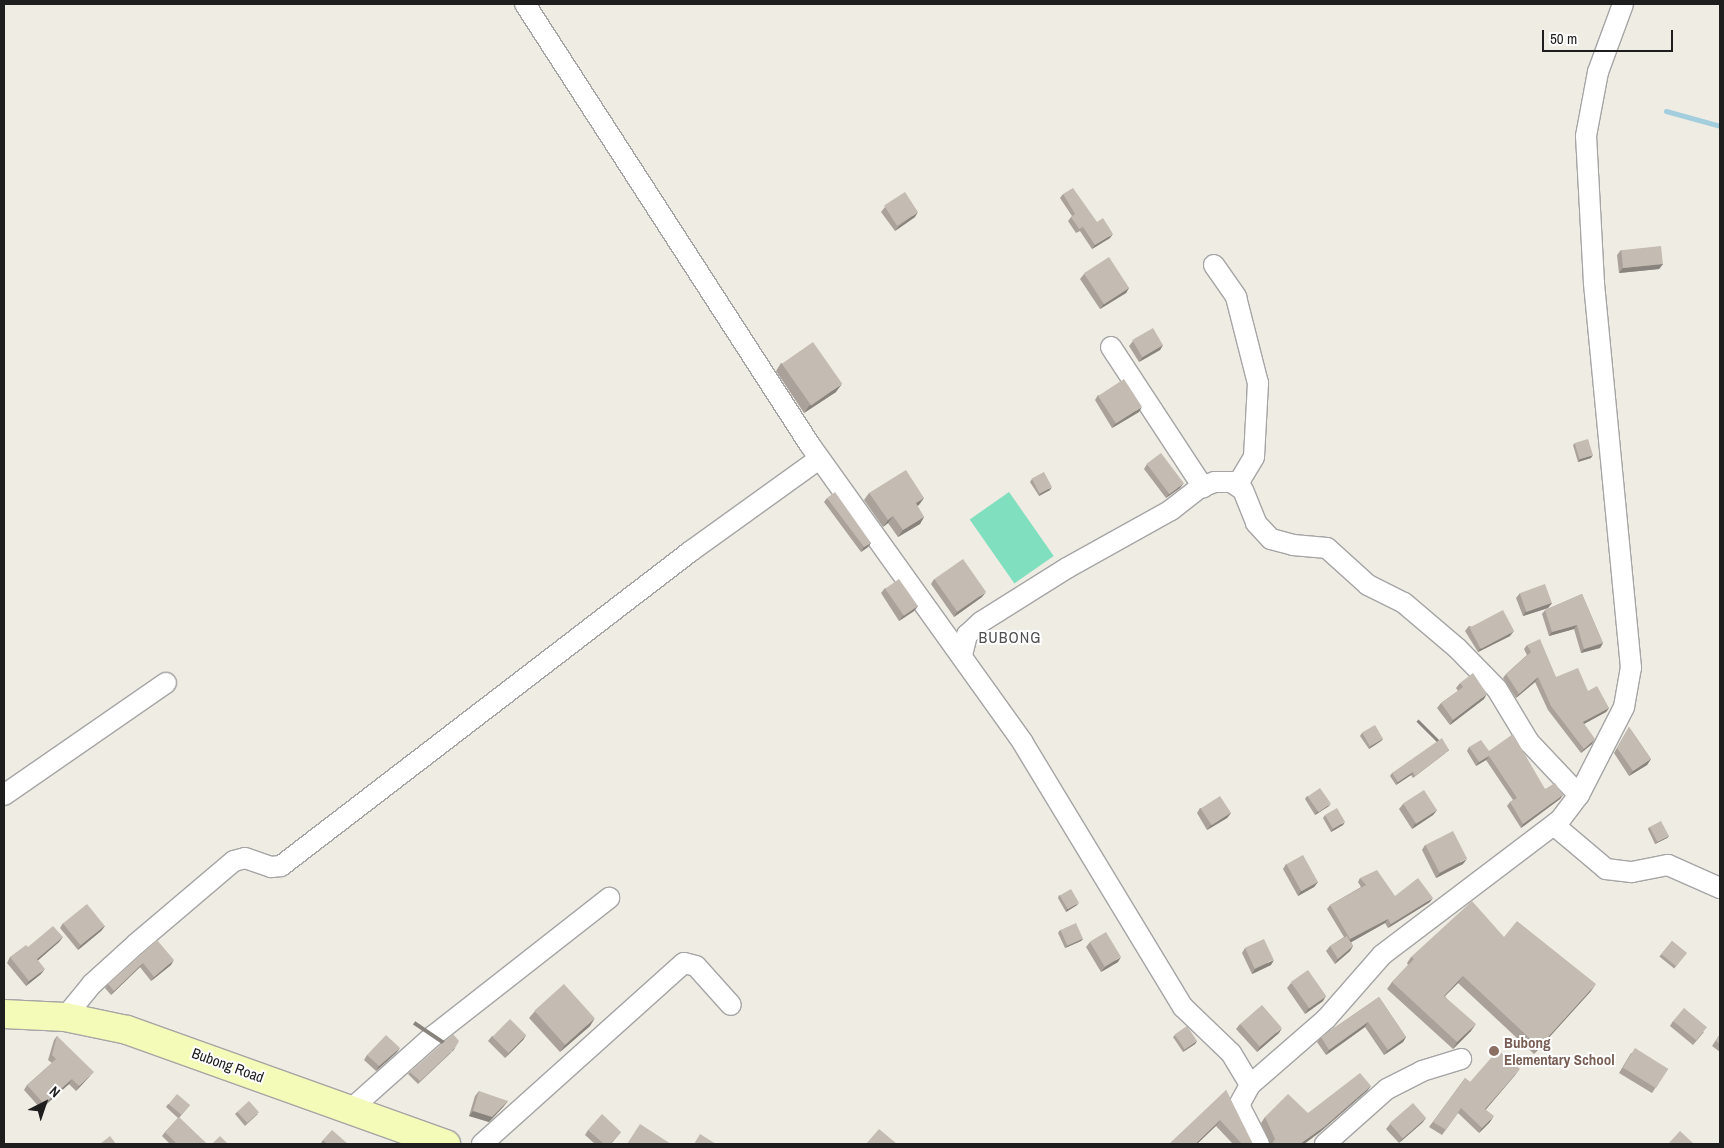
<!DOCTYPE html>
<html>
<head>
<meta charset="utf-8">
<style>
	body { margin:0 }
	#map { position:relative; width:1724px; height:1148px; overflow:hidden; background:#efece4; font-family:"Archivo Narrow",sans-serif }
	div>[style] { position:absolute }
	.pitch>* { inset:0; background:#80dfbe; transform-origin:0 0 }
	.stream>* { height:5px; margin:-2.5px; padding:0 2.5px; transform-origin:2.5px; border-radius:2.5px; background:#a3cedd }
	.roads { filter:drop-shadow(1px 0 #a5a5a5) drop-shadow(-1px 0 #a5a5a5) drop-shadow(0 1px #a5a5a5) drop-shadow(0 -1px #a5a5a5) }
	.street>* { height:20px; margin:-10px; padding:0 10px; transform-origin:10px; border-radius:10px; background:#fff }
	.secondary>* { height:28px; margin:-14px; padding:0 14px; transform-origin:14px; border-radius:14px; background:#f4fab7 }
	.wall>* { inset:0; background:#a9a19a; transform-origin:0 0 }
	.shaded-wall>* { inset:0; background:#89837d; transform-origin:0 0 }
	.building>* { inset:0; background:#c4bbb3; transform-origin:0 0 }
	.dots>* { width:14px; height:14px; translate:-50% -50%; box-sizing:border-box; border:2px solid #fff; border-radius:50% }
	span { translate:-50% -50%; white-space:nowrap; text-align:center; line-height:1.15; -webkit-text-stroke:4px #fff; paint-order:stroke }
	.education-label { font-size:15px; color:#785e54; font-weight:700 }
	.left { translate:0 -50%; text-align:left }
	.street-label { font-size:15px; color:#1e1e1e }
	.neighbourhood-label { font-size:16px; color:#515151; letter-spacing:1px }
	.frame { position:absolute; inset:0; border:5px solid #1e1e1e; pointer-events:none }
	.north { position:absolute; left:20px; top:1078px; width:50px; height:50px; -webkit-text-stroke:4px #fff; paint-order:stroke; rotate:41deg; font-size:14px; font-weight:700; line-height:20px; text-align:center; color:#1e1e1e }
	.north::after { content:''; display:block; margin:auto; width:18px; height:22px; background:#1e1e1e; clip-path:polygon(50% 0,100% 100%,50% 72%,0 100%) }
	.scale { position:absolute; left:1542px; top:30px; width:131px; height:22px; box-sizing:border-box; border:2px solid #1e1e1e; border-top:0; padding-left:6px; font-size:15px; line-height:18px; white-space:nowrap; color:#1e1e1e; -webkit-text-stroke:4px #fff; paint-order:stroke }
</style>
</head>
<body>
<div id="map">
	<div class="pitch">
		<div style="left:1009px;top:492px;width:78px;height:48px;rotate:55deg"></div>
	</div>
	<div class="stream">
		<div style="left:1666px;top:111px;width:56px;rotate:15.5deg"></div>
	</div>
	<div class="roads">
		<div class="street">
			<div style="left:525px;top:4px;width:525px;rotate:57.13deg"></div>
			<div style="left:810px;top:445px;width:366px;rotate:54.4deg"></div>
			<div style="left:1023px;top:743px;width:309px;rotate:58.8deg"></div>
			<div style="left:1183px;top:1007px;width:66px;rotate:43.8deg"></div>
			<div style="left:1231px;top:1053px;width:37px;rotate:59deg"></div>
			<div style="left:1214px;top:265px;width:39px;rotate:55deg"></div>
			<div style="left:1236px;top:297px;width:89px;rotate:75.7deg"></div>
			<div style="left:1258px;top:383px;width:74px;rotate:93.1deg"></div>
			<div style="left:1254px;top:457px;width:33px;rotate:121deg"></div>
			<div style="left:1111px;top:347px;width:168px;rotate:56.7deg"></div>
			<div style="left:962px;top:655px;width:21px;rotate:-76deg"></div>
			<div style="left:967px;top:635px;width:19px;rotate:-43deg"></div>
			<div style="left:981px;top:622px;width:102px;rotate:-32.1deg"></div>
			<div style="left:1067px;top:568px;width:119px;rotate:-29.1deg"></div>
			<div style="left:1171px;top:510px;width:36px;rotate:-38deg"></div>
			<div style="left:1199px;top:488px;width:17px;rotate:-21deg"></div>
			<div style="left:1215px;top:482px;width:16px"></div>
			<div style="left:1231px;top:482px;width:14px;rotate:34deg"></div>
			<div style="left:1243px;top:490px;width:35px;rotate:68deg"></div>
			<div style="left:1256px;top:523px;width:22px;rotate:47deg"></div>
			<div style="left:1271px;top:539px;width:23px;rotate:15deg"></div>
			<div style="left:1293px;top:545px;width:34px;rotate:5deg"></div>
			<div style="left:1327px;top:548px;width:55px;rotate:42.1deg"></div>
			<div style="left:1368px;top:585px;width:40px;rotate:26.6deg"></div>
			<div style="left:1404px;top:603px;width:70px;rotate:40.3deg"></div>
			<div style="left:1457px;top:648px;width:57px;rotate:45.7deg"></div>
			<div style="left:1497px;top:689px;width:62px;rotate:58.9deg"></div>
			<div style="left:1529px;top:742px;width:73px;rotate:46.7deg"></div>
			<div style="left:4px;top:795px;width:197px;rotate:-34.7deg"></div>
			<div style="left:1554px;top:825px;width:68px;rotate:40.2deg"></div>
			<div style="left:1606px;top:869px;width:26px;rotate:7deg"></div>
			<div style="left:1632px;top:872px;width:37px;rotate:-11deg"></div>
			<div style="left:1668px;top:865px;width:57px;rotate:23.9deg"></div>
			<div style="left:65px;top:1017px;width:43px;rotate:-50.7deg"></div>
			<div style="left:92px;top:984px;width:59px;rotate:-42.3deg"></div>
			<div style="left:136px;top:944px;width:128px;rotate:-40.3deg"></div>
			<div style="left:234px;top:861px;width:11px;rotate:-15deg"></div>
			<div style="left:245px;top:858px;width:28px;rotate:19deg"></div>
			<div style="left:271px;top:867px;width:10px;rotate:-6deg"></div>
			<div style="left:281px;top:866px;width:517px;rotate:-37.53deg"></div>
			<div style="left:691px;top:551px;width:158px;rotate:-35.7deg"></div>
			<div style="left:351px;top:1109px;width:110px;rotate:-41.7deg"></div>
			<div style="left:433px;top:1036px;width:224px;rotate:-38.1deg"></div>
			<div style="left:482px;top:1144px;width:271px;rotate:-41.9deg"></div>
			<div style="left:684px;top:963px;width:12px;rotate:14deg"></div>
			<div style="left:696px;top:966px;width:52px;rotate:48.1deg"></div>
			<div style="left:1259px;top:1144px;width:44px;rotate:-117.1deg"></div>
			<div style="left:1239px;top:1105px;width:23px;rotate:-61deg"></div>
			<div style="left:1250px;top:1085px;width:101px;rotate:-41deg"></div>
			<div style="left:1326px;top:1019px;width:85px;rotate:-48.8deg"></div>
			<div style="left:1382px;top:955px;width:223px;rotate:-37.2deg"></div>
			<div style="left:1560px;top:820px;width:31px;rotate:-53deg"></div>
			<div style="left:1579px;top:795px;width:99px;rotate:-62.9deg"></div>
			<div style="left:1624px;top:707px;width:40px;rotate:-80deg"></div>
			<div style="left:1631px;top:668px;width:387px;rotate:-95.5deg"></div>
			<div style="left:1594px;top:283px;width:147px;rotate:-93.1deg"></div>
			<div style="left:1586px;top:136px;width:65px;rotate:-79.4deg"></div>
			<div style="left:1598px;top:72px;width:72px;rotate:-69.8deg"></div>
			<div style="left:1325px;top:1144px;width:83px;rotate:-41.6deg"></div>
			<div style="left:1387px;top:1089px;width:39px;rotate:-27deg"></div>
			<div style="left:1422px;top:1071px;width:41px;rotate:-17.1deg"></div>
		</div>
		<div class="secondary">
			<div style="left:4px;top:1014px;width:61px;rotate:2.8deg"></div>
			<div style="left:65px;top:1017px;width:63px;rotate:11.8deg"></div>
			<div style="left:127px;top:1030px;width:339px;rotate:19.7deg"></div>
		</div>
	</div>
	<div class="wall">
		<div style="clip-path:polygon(1063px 194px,1097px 222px,1110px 238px,1092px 249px,1080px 231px,1076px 233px,1068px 221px,1072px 216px,1060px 198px)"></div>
		<div style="clip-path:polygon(885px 207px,915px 217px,895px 231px,881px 212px)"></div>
		<div style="clip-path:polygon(1621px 250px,1663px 264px,1659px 269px,1619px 273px,1617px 255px)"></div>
		<div style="clip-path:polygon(1084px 274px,1129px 288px,1126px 293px,1100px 309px,1080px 279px)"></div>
		<div style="clip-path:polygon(1133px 341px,1163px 345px,1160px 350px,1139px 362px,1129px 346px)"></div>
		<div style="clip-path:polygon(781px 363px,836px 392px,804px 413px,776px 371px)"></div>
		<div style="clip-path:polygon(1098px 395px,1139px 412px,1112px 428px,1095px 400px)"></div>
		<div style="clip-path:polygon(1575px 443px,1591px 458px,1578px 462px,1573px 445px)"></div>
		<div style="clip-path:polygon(1147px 464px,1180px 488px,1166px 498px,1144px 469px)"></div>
		<div style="clip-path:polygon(1032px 479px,1050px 490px,1039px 496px,1030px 482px)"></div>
		<div style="clip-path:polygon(869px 493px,924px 498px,917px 506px,924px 517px,920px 524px,898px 537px,888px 523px,883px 527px,864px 500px)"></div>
		<div style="clip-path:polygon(827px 498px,871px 543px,868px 547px,861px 552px,824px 502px)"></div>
		<div style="clip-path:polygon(934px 579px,982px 597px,954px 617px,931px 584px)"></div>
		<div style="clip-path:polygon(885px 588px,918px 606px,914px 611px,899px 621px,881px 593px)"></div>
		<div style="clip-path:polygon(1520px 593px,1552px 603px,1548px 608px,1523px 616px,1516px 598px)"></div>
		<div style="clip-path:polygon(1582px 594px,1603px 643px,1600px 648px,1581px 653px,1574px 629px,1549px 636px,1542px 614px,1545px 610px)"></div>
		<div style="clip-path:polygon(1469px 626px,1510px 636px,1478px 652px,1465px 631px)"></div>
		<div style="clip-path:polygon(1527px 645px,1556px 677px,1588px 691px,1609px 708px,1606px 712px,1584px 724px,1592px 744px,1581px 753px,1548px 710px,1535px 682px,1516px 698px,1503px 678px,1506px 674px,1527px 655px,1524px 649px)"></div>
		<div style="clip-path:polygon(1460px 683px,1484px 699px,1450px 725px,1437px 708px,1441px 703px,1458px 691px,1456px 688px)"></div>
		<div style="clip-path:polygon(1629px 727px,1651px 759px,1647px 765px,1629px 776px,1614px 753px)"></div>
		<div style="clip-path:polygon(1362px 733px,1383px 739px,1381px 741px,1369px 749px,1360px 736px)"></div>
		<div style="clip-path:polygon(1469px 747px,1489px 751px,1545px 789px,1563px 795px,1560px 799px,1521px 828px,1507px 806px,1510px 802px,1513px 800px,1486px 760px,1476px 766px,1467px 751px)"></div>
		<div style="clip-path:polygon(1447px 752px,1413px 778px,1411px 775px,1396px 785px,1390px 776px,1392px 773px)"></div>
		<div style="clip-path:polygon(1307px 796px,1329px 806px,1315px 815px,1305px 799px)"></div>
		<div style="clip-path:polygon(1403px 804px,1437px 810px,1433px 815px,1412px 829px,1399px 809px)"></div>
		<div style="clip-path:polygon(1200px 808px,1231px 813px,1227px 818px,1207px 830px,1197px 813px)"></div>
		<div style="clip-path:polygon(1325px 815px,1343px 825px,1331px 832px,1323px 818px)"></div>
		<div style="clip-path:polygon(1649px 827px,1669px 836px,1667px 838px,1655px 844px,1648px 829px)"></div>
		<div style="clip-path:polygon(1425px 845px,1463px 864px,1436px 878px,1422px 850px)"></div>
		<div style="clip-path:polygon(1286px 864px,1318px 882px,1314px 887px,1298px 896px,1283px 869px)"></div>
		<div style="clip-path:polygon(1360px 878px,1395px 896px,1430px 902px,1388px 928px,1385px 923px,1351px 942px,1353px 946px,1350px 951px,1335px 964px,1326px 951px,1330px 946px,1344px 937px,1327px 909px,1330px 905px,1361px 887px,1358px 882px)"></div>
		<div style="clip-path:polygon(1059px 895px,1077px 905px,1066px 912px,1058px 898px)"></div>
		<div style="clip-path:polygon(63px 923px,105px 926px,101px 931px,78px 950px,60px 928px)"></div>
		<div style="clip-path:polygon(1060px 930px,1083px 939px,1081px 941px,1065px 948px,1058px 933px)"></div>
		<div style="clip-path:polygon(63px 937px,59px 942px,38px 960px,41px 974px,26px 986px,7px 963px,10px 957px,28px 947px)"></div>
		<div style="clip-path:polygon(1504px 937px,1591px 991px,1534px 1054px,1458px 983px,1445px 996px,1471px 1031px,1453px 1049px,1387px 989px,1392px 982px,1408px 965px,1407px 963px,1411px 957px)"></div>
		<div style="clip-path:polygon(157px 940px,171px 965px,151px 981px,140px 967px,111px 995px,105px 988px,108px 984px)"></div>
		<div style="left:1672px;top:941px;width:19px;height:20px;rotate:39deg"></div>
		<div style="clip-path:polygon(1090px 942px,1118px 962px,1101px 972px,1086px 947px)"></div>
		<div style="clip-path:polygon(1245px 948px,1271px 965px,1252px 974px,1242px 953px)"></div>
		<div style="clip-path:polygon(1291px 983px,1323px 1001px,1305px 1014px,1287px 988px)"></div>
		<div style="clip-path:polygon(1379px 997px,1406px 1037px,1403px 1042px,1384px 1055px,1365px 1027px,1326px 1055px,1317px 1042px,1321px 1037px)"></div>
		<div style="clip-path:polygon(535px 1011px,590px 1026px,560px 1052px,529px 1018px)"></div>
		<div style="clip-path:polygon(1673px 1021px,1704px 1032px,1693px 1045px,1670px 1026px)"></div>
		<div style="clip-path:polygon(1240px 1024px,1279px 1033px,1257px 1052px,1236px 1029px)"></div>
		<div style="clip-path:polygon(1720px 1034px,1720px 1052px,1712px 1046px)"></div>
		<div style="clip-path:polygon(526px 1035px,523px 1040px,505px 1058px,488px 1041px,492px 1036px)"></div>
		<div style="clip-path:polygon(1175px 1035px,1197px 1041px,1195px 1044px,1183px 1052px,1173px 1037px)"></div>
		<div style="clip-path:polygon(57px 1036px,90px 1076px,76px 1091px,69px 1084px,41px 1109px,24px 1090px,27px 1085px,52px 1063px,48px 1060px,54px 1040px)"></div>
		<div style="clip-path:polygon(400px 1048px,396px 1053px,376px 1071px,364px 1060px,367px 1055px)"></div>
		<div style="clip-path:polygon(453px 1051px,418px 1084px,408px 1074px,410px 1072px)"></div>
		<div style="clip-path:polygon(1631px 1053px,1668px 1069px,1652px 1093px,1619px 1073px)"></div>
		<div style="clip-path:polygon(1516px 1074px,1486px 1109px,1490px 1122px,1479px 1133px,1458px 1113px,1442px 1135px,1429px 1127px,1465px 1078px,1470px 1082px)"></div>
		<div style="clip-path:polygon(1371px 1086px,1367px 1091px,1320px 1132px,1304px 1144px,1270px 1144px,1261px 1123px,1265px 1117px,1308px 1113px)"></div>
		<div style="clip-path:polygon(1226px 1090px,1252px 1144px,1253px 1144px,1233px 1144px,1216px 1126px)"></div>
		<div style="clip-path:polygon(479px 1091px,504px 1106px,489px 1122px,469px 1116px,475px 1096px)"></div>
		<div style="clip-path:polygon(168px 1104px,190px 1105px,179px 1118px,207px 1144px,170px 1144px,162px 1136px,165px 1132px,178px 1118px,166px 1107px)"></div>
		<div style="clip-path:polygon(237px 1112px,258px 1114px,245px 1126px,235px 1114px)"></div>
		<div style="clip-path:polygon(1426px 1118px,1422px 1123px,1399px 1143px,1386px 1129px,1390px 1124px)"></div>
		<div style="clip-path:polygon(588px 1130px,621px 1132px,611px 1144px,595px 1144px,585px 1135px)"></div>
		<div style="clip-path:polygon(323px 1140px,348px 1144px,323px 1144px,321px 1143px)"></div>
	</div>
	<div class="shaded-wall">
		<div style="clip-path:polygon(918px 212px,915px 217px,895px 231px,899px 226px)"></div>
		<div style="clip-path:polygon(1113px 234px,1110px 238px,1092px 249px,1095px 245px)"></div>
		<div style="clip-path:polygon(1663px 264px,1659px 269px,1619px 273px,1623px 268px)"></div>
		<div style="clip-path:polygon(1129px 288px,1126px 293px,1100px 309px,1104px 304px)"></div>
		<div style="clip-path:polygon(1163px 345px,1160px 350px,1139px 362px,1143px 357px)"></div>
		<div style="clip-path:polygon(842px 384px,836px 392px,804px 413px,809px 406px)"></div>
		<div style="clip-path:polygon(1142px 407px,1139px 412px,1112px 428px,1116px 423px)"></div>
		<div style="clip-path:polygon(1593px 455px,1591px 458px,1578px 462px,1580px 459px)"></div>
		<div style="clip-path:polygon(1184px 483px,1180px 488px,1166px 498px,1170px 493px)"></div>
		<div style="clip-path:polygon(1052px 487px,1050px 490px,1039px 496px,1040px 494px)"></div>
		<div style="clip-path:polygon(924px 498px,919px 505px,911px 510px,916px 503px)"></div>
		<div style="clip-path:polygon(893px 516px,888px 523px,883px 527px,888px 520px)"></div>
		<div style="clip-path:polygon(924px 517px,920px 524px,898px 537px,903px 530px)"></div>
		<div style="clip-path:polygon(871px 543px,868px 547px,861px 552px,864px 547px)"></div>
		<div style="clip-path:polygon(986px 592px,982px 597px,954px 617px,957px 612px)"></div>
		<div style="clip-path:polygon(1552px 603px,1548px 608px,1523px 616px,1526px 611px)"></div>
		<div style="clip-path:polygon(918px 606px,914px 611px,899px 621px,903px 616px)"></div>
		<div style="clip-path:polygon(1577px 625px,1574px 629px,1549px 636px,1552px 632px)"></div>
		<div style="clip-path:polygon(1514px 631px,1510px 636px,1478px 652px,1481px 647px)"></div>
		<div style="clip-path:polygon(1603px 643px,1600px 648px,1581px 653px,1584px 649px)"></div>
		<div style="clip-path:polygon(1538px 677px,1535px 682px,1516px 698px,1519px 694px)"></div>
		<div style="clip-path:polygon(1487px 694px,1484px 699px,1450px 725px,1453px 720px)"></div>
		<div style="clip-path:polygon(1609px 708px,1606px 712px,1580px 726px,1583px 722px)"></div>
		<div style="clip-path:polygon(1383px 739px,1381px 741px,1369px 749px,1371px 746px)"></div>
		<div style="clip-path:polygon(1595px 739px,1592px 744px,1581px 753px,1584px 749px)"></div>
		<div style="left:1449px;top:750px;width:3px;height:43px;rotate:135deg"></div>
		<div style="clip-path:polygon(1489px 756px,1486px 760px,1476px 766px,1479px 762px)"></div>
		<div style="clip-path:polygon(1651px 759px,1647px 765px,1629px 776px,1633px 771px)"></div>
		<div style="clip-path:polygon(1413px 772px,1411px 775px,1396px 785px,1398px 782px)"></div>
		<div style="clip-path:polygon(1563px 795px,1560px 799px,1521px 828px,1523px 824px)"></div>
		<div style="clip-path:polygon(1331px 804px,1329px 806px,1315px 815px,1317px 812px)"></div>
		<div style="clip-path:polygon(1437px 810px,1433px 815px,1412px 829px,1415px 824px)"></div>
		<div style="clip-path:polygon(1231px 813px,1227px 818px,1207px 830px,1211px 825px)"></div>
		<div style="clip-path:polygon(1345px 822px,1343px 825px,1331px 832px,1333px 829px)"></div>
		<div style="clip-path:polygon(1669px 836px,1667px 838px,1655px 844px,1657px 842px)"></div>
		<div style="clip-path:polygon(1467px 859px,1463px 864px,1436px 878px,1440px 873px)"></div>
		<div style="clip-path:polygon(1318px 882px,1314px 887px,1298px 896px,1301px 891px)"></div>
		<div style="clip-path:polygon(1433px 898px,1430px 902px,1388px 928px,1391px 924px)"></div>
		<div style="clip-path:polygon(1079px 903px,1077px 905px,1066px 912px,1067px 909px)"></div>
		<div style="clip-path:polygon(1388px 919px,1385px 923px,1348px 944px,1350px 939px)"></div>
		<div style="clip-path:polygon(105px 926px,101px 931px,78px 950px,81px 945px)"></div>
		<div style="clip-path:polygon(63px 937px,59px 942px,34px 964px,37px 959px)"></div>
		<div style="clip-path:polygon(1083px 939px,1081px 941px,1065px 948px,1067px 946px)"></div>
		<div style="clip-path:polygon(1353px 946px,1350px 951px,1335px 964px,1338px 959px)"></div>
		<div style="clip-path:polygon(1121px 957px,1118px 962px,1101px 972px,1105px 967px)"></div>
		<div style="clip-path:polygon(174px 960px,171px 965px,151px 981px,154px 977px)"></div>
		<div style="clip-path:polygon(1274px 960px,1271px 965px,1252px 974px,1255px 969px)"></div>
		<div style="clip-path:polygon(143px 963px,140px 967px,111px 995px,114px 991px)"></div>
		<div style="clip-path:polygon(45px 969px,41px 974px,26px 986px,29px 981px)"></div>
		<div style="clip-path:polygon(1463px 976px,1458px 983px,1439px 1002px,1444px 996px)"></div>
		<div style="clip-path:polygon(1596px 984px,1591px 991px,1534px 1054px,1539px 1047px)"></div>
		<div style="clip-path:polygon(1326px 996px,1323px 1001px,1305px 1014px,1308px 1009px)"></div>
		<div style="clip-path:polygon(595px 1018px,590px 1026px,560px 1052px,565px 1045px)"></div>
		<div style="clip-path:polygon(1368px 1022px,1365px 1027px,1326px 1055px,1329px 1050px)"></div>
		<div style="clip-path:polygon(1476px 1024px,1471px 1031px,1453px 1049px,1457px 1042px)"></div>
		<div style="clip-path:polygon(1282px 1028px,1279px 1033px,1257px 1052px,1260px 1047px)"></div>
		<div style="clip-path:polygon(526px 1035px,523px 1040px,505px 1058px,509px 1053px)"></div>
		<div style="clip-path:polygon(1406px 1037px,1403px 1042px,1384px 1055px,1388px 1050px)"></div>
		<div style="clip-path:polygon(1197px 1041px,1195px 1044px,1183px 1052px,1185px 1050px)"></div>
		<div style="clip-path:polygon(400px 1048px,396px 1053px,376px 1071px,379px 1066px)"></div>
		<div style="left:455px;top:1048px;width:4px;height:48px;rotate:124deg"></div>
		<div style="clip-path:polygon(1520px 1069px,1516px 1074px,1482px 1114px,1485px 1109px)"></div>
		<div style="clip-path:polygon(94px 1072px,90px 1076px,76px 1091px,79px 1086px)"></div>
		<div style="clip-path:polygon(72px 1079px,69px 1084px,41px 1109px,44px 1104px)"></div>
		<div style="clip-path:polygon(1371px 1086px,1367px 1091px,1320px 1132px,1304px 1144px,1300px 1144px)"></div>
		<div style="clip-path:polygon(508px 1101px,504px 1106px,489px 1122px,469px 1116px,473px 1111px)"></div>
		<div style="clip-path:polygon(1494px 1116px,1490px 1122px,1479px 1133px,1482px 1128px)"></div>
		<div style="clip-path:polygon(1426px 1118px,1422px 1123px,1399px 1143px,1403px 1138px)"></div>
		<div style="clip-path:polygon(1220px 1120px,1216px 1126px,1197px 1144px,1195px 1144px)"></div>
	</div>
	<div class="building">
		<div style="clip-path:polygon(1073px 188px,1097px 222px,1103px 218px,1113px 234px,1095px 245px,1083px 227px,1079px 229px,1071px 217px,1075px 214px,1063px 194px)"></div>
		<div style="left:905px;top:192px;width:24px;height:25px;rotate:57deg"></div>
		<div style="left:1661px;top:246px;width:18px;height:40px;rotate:84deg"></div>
		<div style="left:1109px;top:257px;width:37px;height:30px;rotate:57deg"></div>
		<div style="left:1153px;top:328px;width:20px;height:24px;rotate:60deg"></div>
		<div style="left:813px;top:342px;width:51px;height:38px;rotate:55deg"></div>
		<div style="left:1124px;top:379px;width:33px;height:31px;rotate:57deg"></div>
		<div style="left:1588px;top:439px;width:17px;height:14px;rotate:73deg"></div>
		<div style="left:1161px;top:453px;width:38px;height:18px;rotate:53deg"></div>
		<div style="clip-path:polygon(906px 470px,924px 498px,916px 503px,924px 517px,903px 530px,893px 516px,888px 520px,869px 493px)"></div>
		<div style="left:1044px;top:472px;width:17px;height:14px;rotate:62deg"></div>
		<div style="clip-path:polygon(835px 492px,871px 543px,864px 547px,827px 498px)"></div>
		<div style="left:963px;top:559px;width:40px;height:35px;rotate:55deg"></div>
		<div style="left:899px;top:579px;width:33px;height:17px;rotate:55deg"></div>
		<div style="left:1545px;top:584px;width:20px;height:27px;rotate:70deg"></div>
		<div style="clip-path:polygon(1582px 594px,1603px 643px,1584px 649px,1577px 625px,1552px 632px,1545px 610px)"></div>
		<div style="left:1503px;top:610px;width:24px;height:38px;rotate:62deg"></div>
		<div style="clip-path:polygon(1540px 639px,1556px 677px,1578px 668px,1588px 691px,1597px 686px,1609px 708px,1583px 722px,1595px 739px,1584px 749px,1551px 706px,1538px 677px,1519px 694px,1506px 674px,1531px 652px,1527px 645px)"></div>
		<div style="clip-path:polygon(1473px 673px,1487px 694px,1453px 720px,1441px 703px,1463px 687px,1460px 683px)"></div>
		<div style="left:1375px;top:725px;width:16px;height:15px;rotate:60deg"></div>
		<div style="clip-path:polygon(1629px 727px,1651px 759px,1633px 771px,1617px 748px)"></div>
		<div style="clip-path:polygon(1513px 734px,1545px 789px,1555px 783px,1563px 795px,1523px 824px,1510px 802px,1517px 798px,1489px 756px,1479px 762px,1469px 747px,1481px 740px,1489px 751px)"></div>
		<div style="clip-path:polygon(1442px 738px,1449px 750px,1415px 776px,1413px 772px,1398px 782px,1392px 773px)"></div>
		<div style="left:1320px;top:788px;width:19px;height:15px;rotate:55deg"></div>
		<div style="left:1424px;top:790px;width:24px;height:25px;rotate:57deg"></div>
		<div style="left:1220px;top:796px;width:20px;height:23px;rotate:57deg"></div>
		<div style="left:1337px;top:808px;width:16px;height:14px;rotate:60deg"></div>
		<div style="left:1661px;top:821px;width:17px;height:13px;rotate:62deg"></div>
		<div style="left:1453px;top:831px;width:31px;height:31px;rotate:63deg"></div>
		<div style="left:1303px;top:855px;width:31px;height:19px;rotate:61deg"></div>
		<div style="clip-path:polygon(1377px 870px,1395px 896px,1418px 878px,1433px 898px,1391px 924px,1388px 919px,1350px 939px,1330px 905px,1366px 885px,1360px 878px)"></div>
		<div style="left:1071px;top:889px;width:16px;height:13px;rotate:60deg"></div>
		<div style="clip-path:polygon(1472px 901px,1504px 937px,1517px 921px,1596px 984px,1539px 1047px,1463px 976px,1444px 996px,1476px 1024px,1457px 1042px,1392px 982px,1414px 959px,1411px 957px)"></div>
		<div style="left:87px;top:904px;width:28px;height:31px;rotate:51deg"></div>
		<div style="left:1076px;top:923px;width:17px;height:17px;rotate:66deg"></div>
		<div style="clip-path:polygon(53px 926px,63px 937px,37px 959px,45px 969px,29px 981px,10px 957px,26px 945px,28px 947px)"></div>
		<div style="left:1106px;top:932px;width:29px;height:19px;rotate:59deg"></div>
		<div style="clip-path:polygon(1347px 936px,1353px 946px,1338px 959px,1330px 946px)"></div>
		<div style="left:1264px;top:939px;width:23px;height:21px;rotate:65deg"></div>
		<div style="clip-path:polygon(157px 940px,174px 960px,154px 977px,143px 963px,114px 991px,108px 984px)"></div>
		<div style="left:1672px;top:941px;width:19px;height:17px;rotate:39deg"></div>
		<div style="left:1308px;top:970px;width:32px;height:21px;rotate:55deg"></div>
		<div style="left:564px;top:984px;width:46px;height:40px;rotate:48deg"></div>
		<div style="clip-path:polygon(1379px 997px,1406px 1037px,1388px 1050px,1368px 1022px,1329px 1050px,1321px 1037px)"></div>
		<div style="left:1262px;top:1005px;width:30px;height:29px;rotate:49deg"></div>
		<div style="left:1684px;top:1008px;width:30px;height:17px;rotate:40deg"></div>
		<div style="left:510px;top:1019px;width:23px;height:25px;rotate:45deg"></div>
		<div style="left:1187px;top:1026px;width:18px;height:15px;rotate:56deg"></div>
		<div style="clip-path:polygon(453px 1034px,459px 1041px,455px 1048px,420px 1081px,410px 1072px)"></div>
		<div style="clip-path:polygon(1720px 1034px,1720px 1044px,1716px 1041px)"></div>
		<div style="clip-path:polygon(386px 1035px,400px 1048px,379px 1066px,367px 1055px)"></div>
		<div style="clip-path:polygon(57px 1036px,94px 1072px,79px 1086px,72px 1079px,44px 1104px,27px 1085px,56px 1059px,52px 1055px)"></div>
		<div style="left:1635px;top:1048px;width:39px;height:23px;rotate:32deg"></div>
		<div style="clip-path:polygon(1498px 1050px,1520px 1069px,1485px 1109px,1494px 1116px,1482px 1128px,1461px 1108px,1446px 1130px,1433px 1122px,1465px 1078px,1470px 1082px)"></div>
		<div style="clip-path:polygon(1360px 1073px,1371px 1086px,1324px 1127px,1300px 1144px,1272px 1144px,1275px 1139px,1265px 1117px,1288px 1094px,1308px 1113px)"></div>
		<div style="clip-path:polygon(1226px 1090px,1253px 1144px,1242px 1144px,1220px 1120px,1195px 1144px,1169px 1144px)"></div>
		<div style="clip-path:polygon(479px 1091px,508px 1101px,492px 1117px,473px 1111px)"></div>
		<div style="left:177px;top:1094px;width:17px;height:13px;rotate:40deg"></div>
		<div style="left:249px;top:1101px;width:15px;height:16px;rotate:48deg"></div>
		<div style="left:1413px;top:1103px;width:20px;height:31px;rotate:49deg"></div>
		<div style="clip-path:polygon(602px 1114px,621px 1132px,610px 1144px,604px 1144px,588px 1130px)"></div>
		<div style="clip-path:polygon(179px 1117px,207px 1144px,177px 1144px,165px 1132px)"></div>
		<div style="clip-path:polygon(640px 1124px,671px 1144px,627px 1144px)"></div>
		<div style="clip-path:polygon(879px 1129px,897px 1144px,866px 1144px)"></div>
		<div style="clip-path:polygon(332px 1130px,348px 1144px,327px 1144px,323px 1140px)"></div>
		<div style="clip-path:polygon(1680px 1131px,1694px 1144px,1668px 1144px)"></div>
		<div style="clip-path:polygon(700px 1134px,716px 1144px,694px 1144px)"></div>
		<div style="clip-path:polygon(110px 1136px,116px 1144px,100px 1144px)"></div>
		<div style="clip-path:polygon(220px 1136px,228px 1144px,212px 1144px)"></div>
	</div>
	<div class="dots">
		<div style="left:1494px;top:1051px;background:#8d6e63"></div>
	</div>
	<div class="education-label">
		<span class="left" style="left:1504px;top:1051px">Bubong<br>Elementary School</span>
	</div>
	<div class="street-label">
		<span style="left:228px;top:1065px;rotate:20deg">Bubong Road</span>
	</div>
	<div class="neighbourhood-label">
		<span style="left:1010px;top:637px">BUBONG</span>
	</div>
	<div class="frame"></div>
	<div class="north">N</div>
	<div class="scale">50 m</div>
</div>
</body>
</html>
